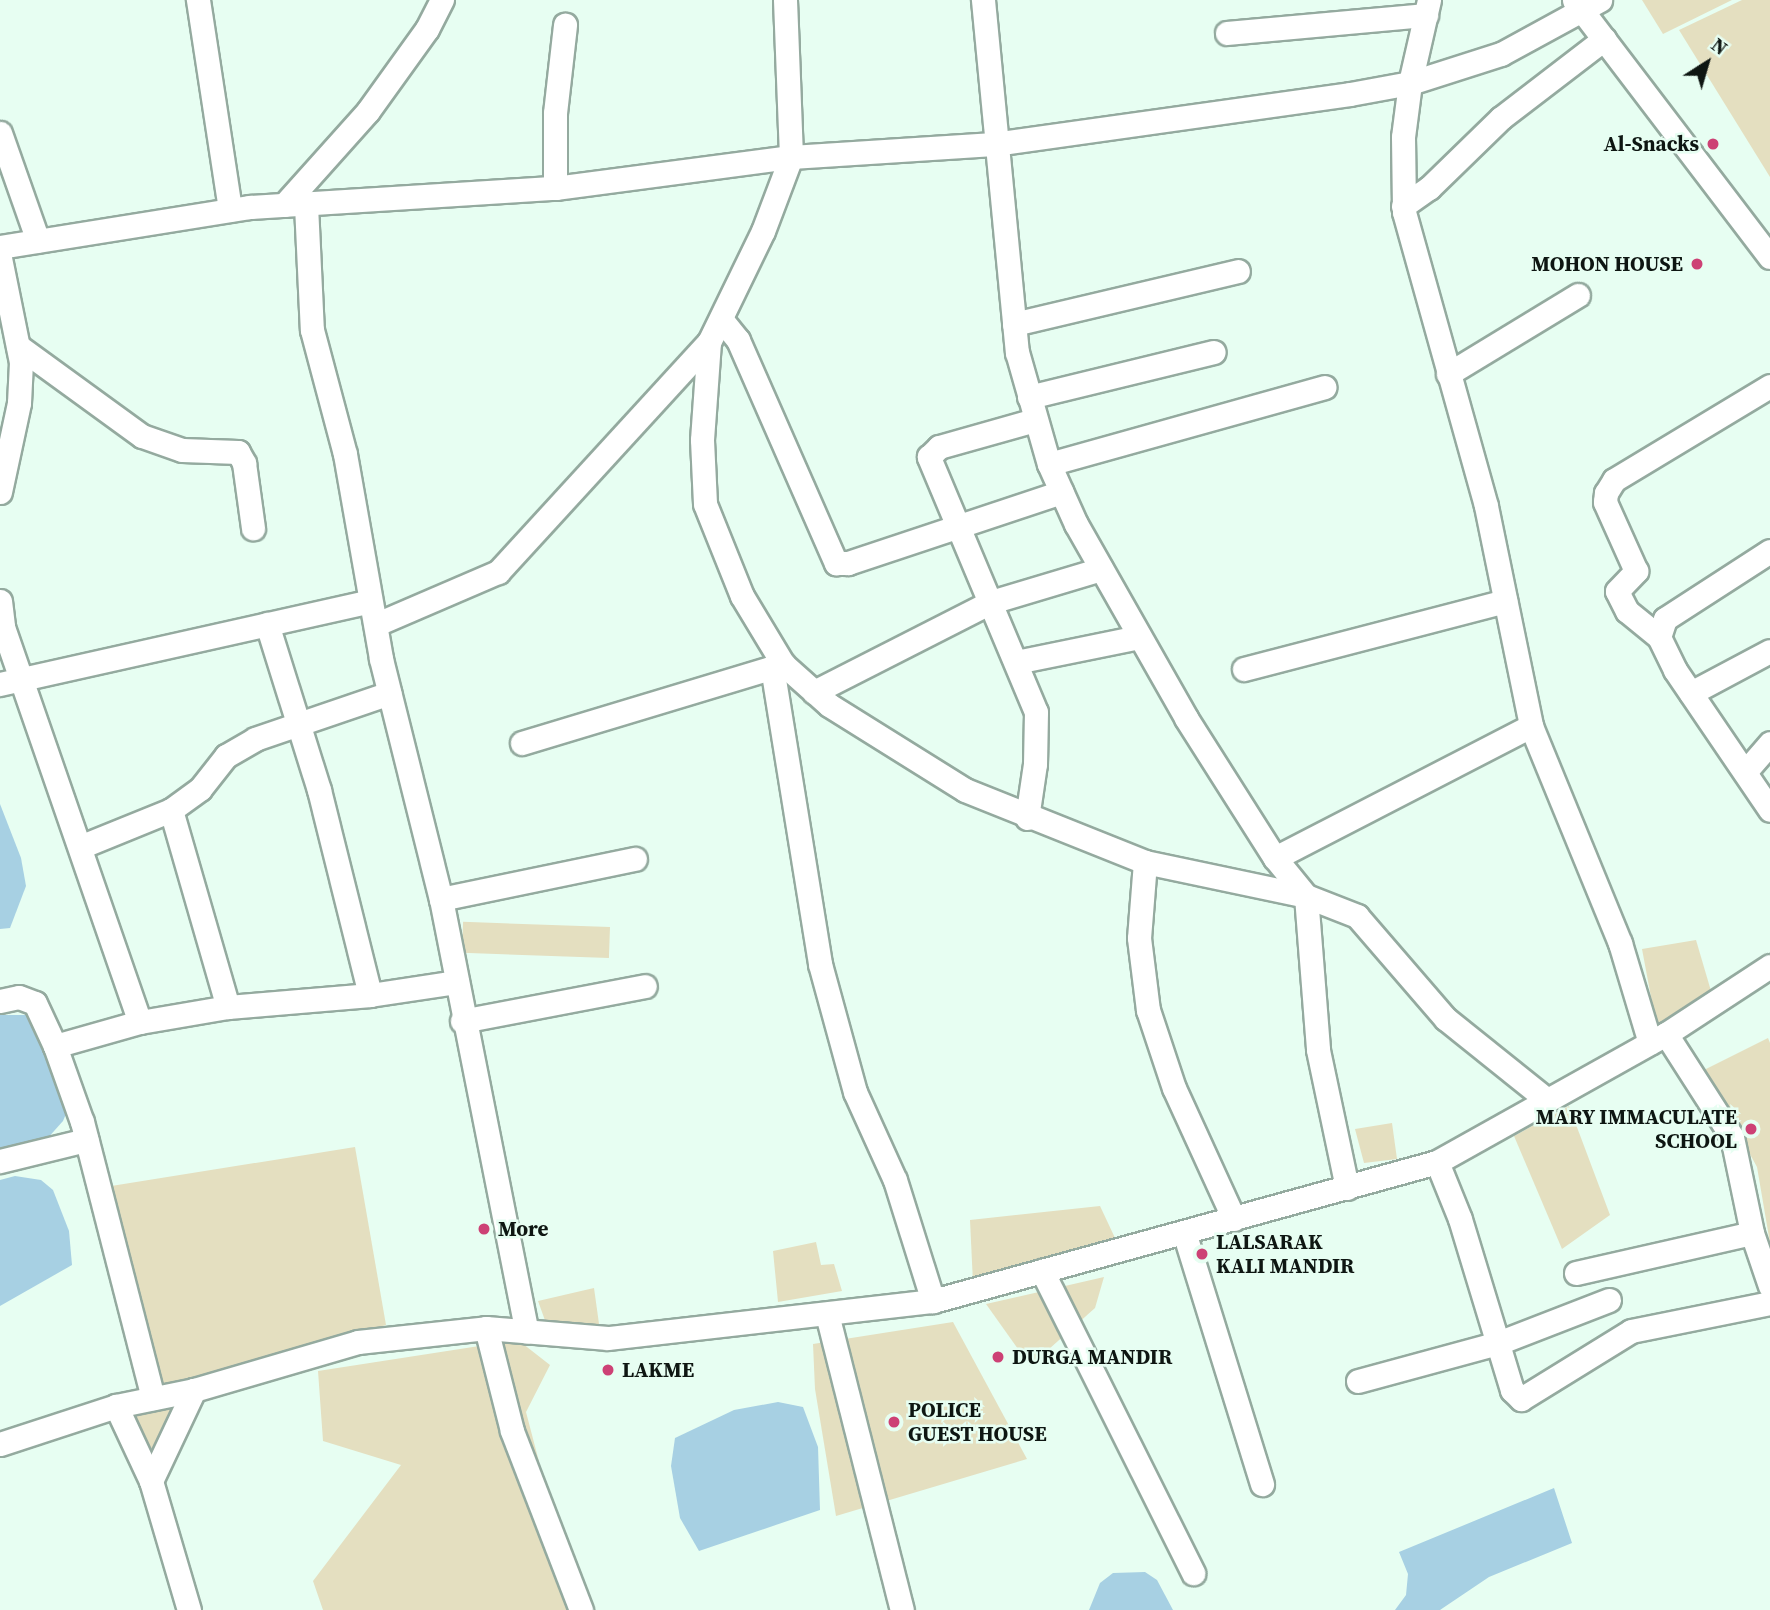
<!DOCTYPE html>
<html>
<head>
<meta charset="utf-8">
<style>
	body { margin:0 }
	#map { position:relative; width:1770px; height:1610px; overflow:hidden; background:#e7fef2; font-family:"Source Serif 4",serif }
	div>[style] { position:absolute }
	.green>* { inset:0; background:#e4dfc0; transform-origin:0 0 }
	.water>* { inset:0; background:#a7d0e3 }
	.roads { filter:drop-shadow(2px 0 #94aa9f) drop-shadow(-2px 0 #94aa9f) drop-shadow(0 2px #94aa9f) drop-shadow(0 -2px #94aa9f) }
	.minor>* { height:23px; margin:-11.5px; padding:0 11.5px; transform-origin:11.5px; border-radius:11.5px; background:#fff }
	.dots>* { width:19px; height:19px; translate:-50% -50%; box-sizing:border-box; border:4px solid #e7fef2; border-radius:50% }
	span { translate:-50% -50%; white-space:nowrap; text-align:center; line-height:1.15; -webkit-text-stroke:5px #e7fef2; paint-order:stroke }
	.poi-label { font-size:21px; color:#0e1612; font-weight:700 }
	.right { translate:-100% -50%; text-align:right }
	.left { translate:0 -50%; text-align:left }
	.north { position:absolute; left:1672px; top:28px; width:70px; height:70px; -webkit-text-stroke:5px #e7fef2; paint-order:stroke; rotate:37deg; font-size:19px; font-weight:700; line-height:28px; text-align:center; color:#0e1612 }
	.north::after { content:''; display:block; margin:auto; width:24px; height:32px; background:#0e1612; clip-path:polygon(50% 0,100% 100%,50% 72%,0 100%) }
</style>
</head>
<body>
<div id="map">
	<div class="green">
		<div style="clip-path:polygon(1642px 0,1732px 0,1663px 34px)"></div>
		<div style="clip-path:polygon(1742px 0,1770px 0,1770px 177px,1679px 30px)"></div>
		<div style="left:610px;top:927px;width:31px;height:147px;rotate:92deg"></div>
		<div style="clip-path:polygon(1696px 940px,1711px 991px,1657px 1029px,1642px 949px)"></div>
		<div style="clip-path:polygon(1768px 1038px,1770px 1043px,1770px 1243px,1757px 1167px,1704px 1070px)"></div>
		<div style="clip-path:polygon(1569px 1106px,1610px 1215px,1562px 1249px,1514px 1136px)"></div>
		<div style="clip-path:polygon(1392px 1123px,1397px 1159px,1364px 1163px,1355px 1129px)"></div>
		<div style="clip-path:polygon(355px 1147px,386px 1325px,216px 1379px,156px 1384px,105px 1187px)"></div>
		<div style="clip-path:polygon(1100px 1206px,1115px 1238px,973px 1283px,970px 1220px)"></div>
		<div style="clip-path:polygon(816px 1242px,821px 1265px,834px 1264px,842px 1291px,778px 1302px,773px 1251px)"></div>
		<div style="clip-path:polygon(1104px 1277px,1095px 1308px,1030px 1366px,986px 1304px)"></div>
		<div style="clip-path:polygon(594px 1288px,600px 1331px,551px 1337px,538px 1301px)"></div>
		<div style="clip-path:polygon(953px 1322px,1027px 1459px,836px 1516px,815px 1389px,813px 1344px)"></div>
		<div style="clip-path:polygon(518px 1340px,550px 1365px,526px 1412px,559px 1538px,590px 1610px,323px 1610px,313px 1581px,401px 1465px,323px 1441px,318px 1371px)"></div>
		<div style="clip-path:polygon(190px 1406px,151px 1472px,124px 1415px)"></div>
	</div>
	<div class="water">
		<div style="clip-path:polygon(0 804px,21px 858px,26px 886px,10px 928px,0 929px)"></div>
		<div style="clip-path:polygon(0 1015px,41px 1015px,71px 1102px,63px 1121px,46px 1140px,0 1159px)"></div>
		<div style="clip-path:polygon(15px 1176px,41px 1180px,53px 1190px,69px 1231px,72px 1265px,0 1306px,0 1180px)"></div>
		<div style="clip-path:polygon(778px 1402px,803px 1407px,818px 1447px,820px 1510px,699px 1551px,680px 1518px,671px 1466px,675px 1438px,734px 1410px)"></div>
		<div style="clip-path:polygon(1554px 1488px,1572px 1543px,1489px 1577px,1440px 1610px,1395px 1610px,1406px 1595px,1408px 1574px,1399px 1552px)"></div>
		<div style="clip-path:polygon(1145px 1572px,1157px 1580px,1173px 1610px,1089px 1610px,1100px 1583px,1113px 1573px)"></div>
	</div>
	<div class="roads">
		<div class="minor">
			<div style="left:198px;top:0;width:212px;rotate:81.3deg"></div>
			<div style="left:785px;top:0;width:157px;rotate:87.8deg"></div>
			<div style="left:791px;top:157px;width:79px;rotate:110.7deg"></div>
			<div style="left:763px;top:231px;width:123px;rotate:115.9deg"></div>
			<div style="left:709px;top:342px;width:98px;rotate:94.1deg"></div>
			<div style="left:702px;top:440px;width:64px;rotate:87.3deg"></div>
			<div style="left:705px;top:504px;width:99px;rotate:68.1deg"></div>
			<div style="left:742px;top:596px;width:79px;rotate:58.9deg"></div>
			<div style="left:783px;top:664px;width:62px;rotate:41.7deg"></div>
			<div style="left:829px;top:705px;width:160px;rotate:32deg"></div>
			<div style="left:965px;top:790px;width:194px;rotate:21.8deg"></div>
			<div style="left:1145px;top:862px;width:165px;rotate:11.9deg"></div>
			<div style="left:1306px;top:896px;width:154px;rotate:85.5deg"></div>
			<div style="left:1318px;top:1050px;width:141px;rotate:78.1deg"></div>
			<div style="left:983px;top:0;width:354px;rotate:84.5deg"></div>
			<div style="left:1017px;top:352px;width:116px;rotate:74.1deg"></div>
			<div style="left:1049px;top:464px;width:66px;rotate:65.8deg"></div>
			<div style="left:1076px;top:524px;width:223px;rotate:60.4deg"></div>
			<div style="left:1186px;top:718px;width:166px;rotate:57.6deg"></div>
			<div style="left:1275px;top:858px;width:49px;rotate:50.8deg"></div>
			<div style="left:1306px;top:896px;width:55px;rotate:21.4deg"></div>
			<div style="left:1357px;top:916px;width:136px;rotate:49.2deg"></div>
			<div style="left:1446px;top:1019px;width:128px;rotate:38.7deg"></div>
			<div style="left:1429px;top:0;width:85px;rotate:102.9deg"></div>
			<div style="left:1410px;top:83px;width:54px;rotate:97.4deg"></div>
			<div style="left:1403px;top:137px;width:75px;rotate:89.2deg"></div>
			<div style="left:1404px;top:212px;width:305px;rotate:74.4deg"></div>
			<div style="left:1486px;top:506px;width:225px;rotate:78.4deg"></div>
			<div style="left:1531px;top:726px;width:235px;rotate:67.7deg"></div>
			<div style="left:1620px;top:943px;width:104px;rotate:73.3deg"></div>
			<div style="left:1574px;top:0;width:323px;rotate:52.7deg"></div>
			<div style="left:1227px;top:33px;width:200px;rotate:-5.2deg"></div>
			<div style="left:0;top:133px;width:114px;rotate:70.6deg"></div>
			<div style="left:555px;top:188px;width:75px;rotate:-90deg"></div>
			<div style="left:555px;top:113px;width:89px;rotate:-83.5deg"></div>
			<div style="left:284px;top:205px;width:126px;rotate:-48.2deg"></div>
			<div style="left:368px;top:111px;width:101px;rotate:-54.3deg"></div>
			<div style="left:427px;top:29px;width:33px;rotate:-63deg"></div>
			<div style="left:306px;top:205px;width:125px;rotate:87.3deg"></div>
			<div style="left:312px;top:330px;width:128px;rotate:75.1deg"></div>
			<div style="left:345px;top:454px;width:208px;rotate:80deg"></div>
			<div style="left:381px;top:659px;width:247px;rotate:76deg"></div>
			<div style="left:441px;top:899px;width:441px;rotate:78.8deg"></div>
			<div style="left:1403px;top:206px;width:32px;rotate:-35deg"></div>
			<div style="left:1429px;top:188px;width:100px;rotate:-44.2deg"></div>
			<div style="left:1501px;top:118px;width:130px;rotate:-37.5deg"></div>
			<div style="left:0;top:247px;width:253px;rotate:-9.1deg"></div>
			<div style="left:250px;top:207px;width:306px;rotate:-3.6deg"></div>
			<div style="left:555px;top:188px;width:238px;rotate:-7.5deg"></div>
			<div style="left:791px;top:157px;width:203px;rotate:-3.7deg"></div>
			<div style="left:994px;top:144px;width:359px;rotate:-8deg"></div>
			<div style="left:1350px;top:94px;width:61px;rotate:-10.4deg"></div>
			<div style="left:1410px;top:83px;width:96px;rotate:-17.7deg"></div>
			<div style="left:1501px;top:54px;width:113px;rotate:-28.6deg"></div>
			<div style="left:0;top:258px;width:106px;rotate:78.6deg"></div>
			<div style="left:21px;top:362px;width:41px;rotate:92.8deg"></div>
			<div style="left:19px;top:403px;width:91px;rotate:102.1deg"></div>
			<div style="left:721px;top:319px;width:27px;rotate:51deg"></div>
			<div style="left:738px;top:340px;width:244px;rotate:66.3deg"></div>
			<div style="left:836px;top:563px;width:12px"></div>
			<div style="left:848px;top:563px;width:225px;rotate:-18.4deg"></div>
			<div style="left:1014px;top:324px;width:230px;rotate:-13.3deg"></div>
			<div style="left:18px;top:346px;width:153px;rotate:36deg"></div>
			<div style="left:142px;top:436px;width:42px;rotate:19.3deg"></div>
			<div style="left:182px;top:450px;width:56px;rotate:2deg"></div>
			<div style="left:238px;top:452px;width:13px;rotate:61deg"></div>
			<div style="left:244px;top:463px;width:66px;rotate:82.1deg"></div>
			<div style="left:1448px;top:374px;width:152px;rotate:-31.3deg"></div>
			<div style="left:1029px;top:397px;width:190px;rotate:-13.7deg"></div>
			<div style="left:1049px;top:464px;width:286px;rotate:-15.6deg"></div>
			<div style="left:1770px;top:551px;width:125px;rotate:147.1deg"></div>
			<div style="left:1665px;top:619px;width:19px;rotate:108deg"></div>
			<div style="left:1659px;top:637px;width:37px;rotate:64deg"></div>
			<div style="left:1675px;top:670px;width:169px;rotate:55.8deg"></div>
			<div style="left:0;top:601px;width:26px;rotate:83deg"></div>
			<div style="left:3px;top:627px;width:418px;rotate:70.9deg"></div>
			<div style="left:267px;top:624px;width:174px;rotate:72.6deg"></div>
			<div style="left:319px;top:790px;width:211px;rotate:76deg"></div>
			<div style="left:377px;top:624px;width:132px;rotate:-23.3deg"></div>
			<div style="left:498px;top:572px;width:312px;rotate:-47.5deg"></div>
			<div style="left:1659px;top:637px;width:41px;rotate:-140.9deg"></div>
			<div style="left:1627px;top:611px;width:22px;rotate:-117deg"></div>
			<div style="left:1617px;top:591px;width:28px;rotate:-46deg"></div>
			<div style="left:1636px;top:571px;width:76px;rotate:-114.2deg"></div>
			<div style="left:1605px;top:502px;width:9px;rotate:-84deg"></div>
			<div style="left:1606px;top:493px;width:15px;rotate:-58deg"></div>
			<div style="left:1614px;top:480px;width:182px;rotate:-31.1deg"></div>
			<div style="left:1016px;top:662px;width:126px;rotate:-11.5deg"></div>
			<div style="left:772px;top:667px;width:301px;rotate:80.8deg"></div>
			<div style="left:820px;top:964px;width:133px;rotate:74.7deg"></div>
			<div style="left:855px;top:1092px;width:97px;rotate:65.6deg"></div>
			<div style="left:895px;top:1180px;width:127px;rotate:72.6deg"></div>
			<div style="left:1244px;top:669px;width:270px;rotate:-14.6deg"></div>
			<div style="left:0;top:684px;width:379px;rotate:-12.6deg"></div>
			<div style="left:814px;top:692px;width:199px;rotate:-27deg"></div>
			<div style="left:991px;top:602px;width:115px;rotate:-16.7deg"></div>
			<div style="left:1691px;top:693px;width:89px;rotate:-28deg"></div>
			<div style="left:522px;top:743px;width:273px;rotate:-16.8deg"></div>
			<div style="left:1745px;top:772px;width:38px;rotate:-49deg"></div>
			<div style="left:171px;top:810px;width:205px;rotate:73.9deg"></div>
			<div style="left:1027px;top:818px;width:55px;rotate:-81.6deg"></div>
			<div style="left:1035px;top:764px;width:52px;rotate:-88.9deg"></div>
			<div style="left:1036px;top:712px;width:277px;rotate:-112.8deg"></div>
			<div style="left:929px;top:457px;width:14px;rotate:-45deg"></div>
			<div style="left:939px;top:447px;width:100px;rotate:-15.7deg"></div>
			<div style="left:80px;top:847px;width:98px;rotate:-22.1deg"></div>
			<div style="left:171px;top:810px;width:36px;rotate:-36deg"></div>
			<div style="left:200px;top:789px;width:42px;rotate:-51.8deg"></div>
			<div style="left:226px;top:756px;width:34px;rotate:-30deg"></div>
			<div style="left:255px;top:739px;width:142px;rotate:-18.9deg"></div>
			<div style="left:1275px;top:858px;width:288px;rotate:-27.3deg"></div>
			<div style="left:1145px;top:862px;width:76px;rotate:94.5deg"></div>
			<div style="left:1139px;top:938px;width:73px;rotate:82.9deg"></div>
			<div style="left:1148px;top:1010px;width:82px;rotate:71.6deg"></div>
			<div style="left:1174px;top:1088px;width:144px;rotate:65.4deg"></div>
			<div style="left:441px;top:899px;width:198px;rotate:-11.7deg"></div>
			<div style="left:0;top:1001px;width:19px;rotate:-12deg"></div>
			<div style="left:19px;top:997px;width:17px;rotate:21deg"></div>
			<div style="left:35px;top:1003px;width:47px;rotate:65.1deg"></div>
			<div style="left:462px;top:1021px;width:186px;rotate:-10.8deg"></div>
			<div style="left:1666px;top:1034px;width:122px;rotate:57.3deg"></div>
			<div style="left:1732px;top:1137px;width:98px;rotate:78.2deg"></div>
			<div style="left:1752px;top:1233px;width:56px;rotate:71.2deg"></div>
			<div style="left:0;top:1161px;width:89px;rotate:-13.7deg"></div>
			<div style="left:1437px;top:1162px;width:61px;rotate:68deg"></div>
			<div style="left:1460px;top:1219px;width:179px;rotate:73.1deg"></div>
			<div style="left:1512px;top:1390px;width:13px;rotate:45deg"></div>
			<div style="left:1521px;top:1399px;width:129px;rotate:-31.7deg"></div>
			<div style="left:1631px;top:1331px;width:142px;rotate:-11.4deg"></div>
			<div style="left:1184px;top:1232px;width:264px;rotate:72.8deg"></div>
			<div style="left:1042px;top:1271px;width:338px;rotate:63.4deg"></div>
			<div style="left:1576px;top:1273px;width:180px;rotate:-12.8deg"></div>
			<div style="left:827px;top:1314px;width:305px;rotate:75.8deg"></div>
			<div style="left:486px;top:1328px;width:106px;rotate:75.8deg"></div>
			<div style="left:512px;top:1431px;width:192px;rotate:68.9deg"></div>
			<div style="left:1358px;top:1381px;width:145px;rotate:-15.2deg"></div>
			<div style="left:1498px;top:1343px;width:119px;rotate:-21.2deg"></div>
			<div style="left:153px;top:1398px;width:285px;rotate:-104.4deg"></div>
			<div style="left:82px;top:1122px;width:81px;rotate:-109.6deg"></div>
			<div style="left:55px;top:1046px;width:88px;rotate:-15.8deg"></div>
			<div style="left:140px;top:1022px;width:89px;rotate:-9.7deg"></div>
			<div style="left:228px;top:1007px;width:143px;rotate:-4.8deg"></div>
			<div style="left:370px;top:995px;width:88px;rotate:-8.5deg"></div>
			<div style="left:0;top:1444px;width:122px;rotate:-18.1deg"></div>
			<div style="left:151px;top:1481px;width:101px;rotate:-64.7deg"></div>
			<div style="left:189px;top:1610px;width:134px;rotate:-106.4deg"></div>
			<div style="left:151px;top:1481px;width:83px;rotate:-115deg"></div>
			<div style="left:116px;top:1406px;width:80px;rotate:-11.6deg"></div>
			<div style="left:194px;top:1390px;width:171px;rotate:-16.3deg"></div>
			<div style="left:358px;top:1342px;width:129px;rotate:-6.2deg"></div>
			<div style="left:486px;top:1328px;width:122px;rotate:4.7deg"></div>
			<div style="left:608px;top:1338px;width:327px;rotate:-6.5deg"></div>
			<div style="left:933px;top:1301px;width:523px;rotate:-15.42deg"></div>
			<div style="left:1437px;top:1162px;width:262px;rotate:-29.2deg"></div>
			<div style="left:1666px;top:1034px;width:124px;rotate:-33.2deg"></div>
		</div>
	</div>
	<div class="dots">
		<div style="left:1713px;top:144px;background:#cd4175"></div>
		<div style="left:1697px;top:264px;background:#cd4175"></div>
		<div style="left:1751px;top:1129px;background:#cd4175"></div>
		<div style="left:484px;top:1229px;background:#cd4175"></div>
		<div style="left:1202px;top:1254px;background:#cd4175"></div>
		<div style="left:998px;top:1357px;background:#cd4175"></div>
		<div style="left:608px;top:1370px;background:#cd4175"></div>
		<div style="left:894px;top:1422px;background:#cd4175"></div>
	</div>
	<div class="poi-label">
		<span class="right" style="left:1699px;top:144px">Al-Snacks</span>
		<span class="right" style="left:1683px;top:264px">MOHON HOUSE</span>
		<span class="right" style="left:1737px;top:1129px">MARY IMMACULATE<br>SCHOOL</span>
		<span class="left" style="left:498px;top:1229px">More</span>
		<span class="left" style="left:1216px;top:1254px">LALSARAK<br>KALI MANDIR</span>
		<span class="left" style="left:1012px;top:1357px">DURGA MANDIR</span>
		<span class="left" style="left:622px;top:1370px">LAKME</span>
		<span class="left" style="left:908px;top:1422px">POLICE<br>GUEST HOUSE</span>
	</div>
	<div class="north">N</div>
</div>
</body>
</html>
